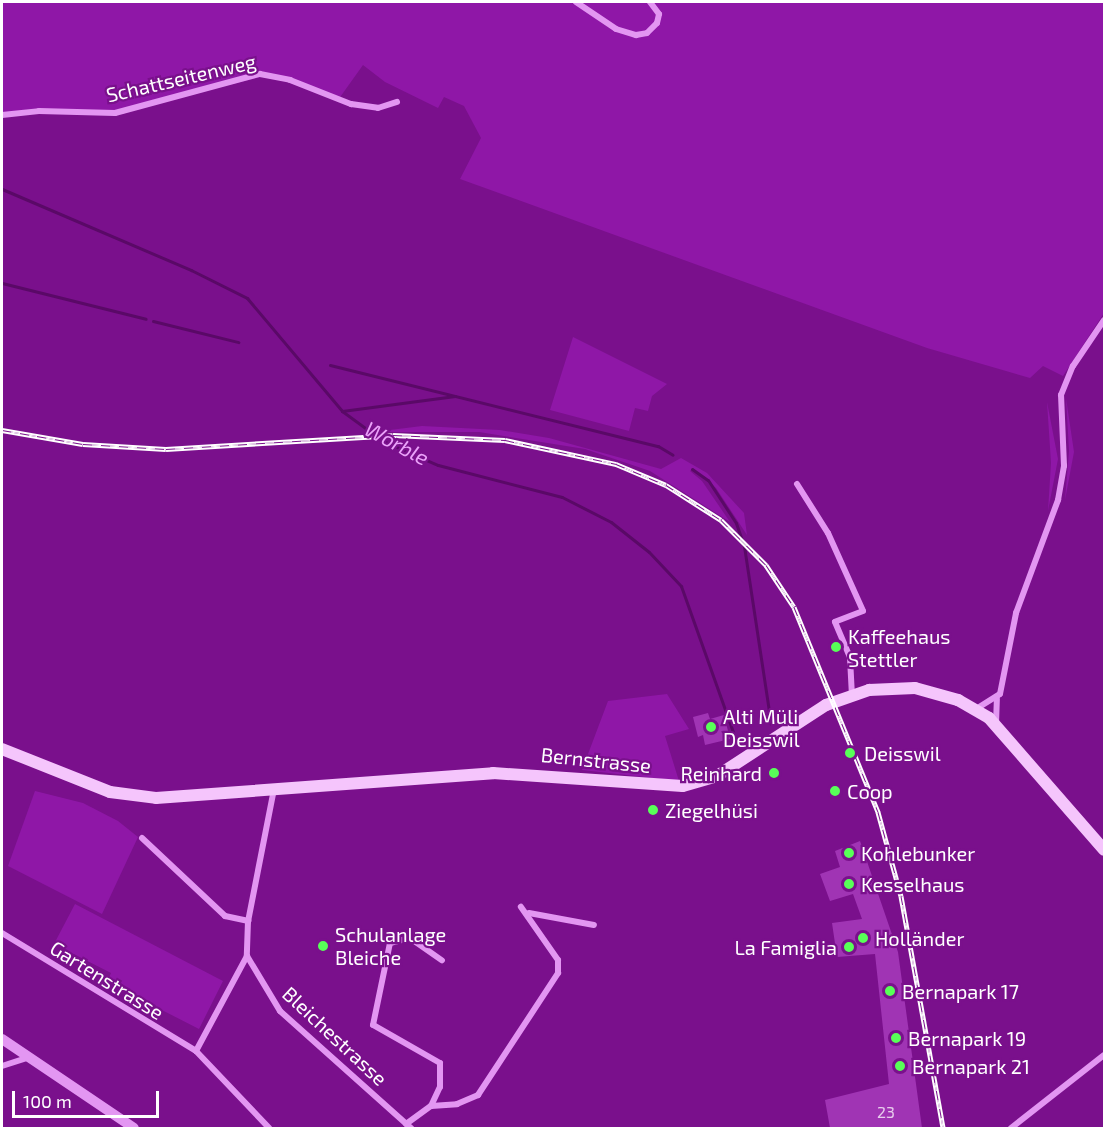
<!DOCTYPE html>
<html>
<head>
<meta charset="utf-8">
<style>
	body { margin:0 }
	#map { position:relative; width:1106px; height:1130px; overflow:hidden; background:#7a108c; font-family:"Exo 2",sans-serif }
	div>[style] { position:absolute }
	.green>* { inset:0; background:#8f17a7 }
	.stream>* { height:3px; margin:-1.5px; padding:0 1.5px; transform-origin:1.5px; border-radius:1.5px; background:#5a0967 }
	.building>* { inset:0; background:#a034b4 }
	.minor>* { height:6px; margin:-3px; padding:0 3px; transform-origin:3px; border-radius:3px; background:#e396f2 }
	.tertiary>* { height:10px; margin:-5px; padding:0 5px; transform-origin:5px; border-radius:5px; background:#e396f2 }
	.secondary>* { height:12px; margin:-6px; padding:0 6px; transform-origin:6px; border-radius:6px; background:#f5c5fc }
	.rail>* { height:5px; margin-top:-2.5px; transform-origin:0; background:repeating-linear-gradient(90deg,#7a108c 0 9px,#fff 0 18px); box-sizing:border-box; border-block:2px solid #fff }
	.dots>* { width:16px; height:16px; translate:-50% -50%; box-sizing:border-box; border:3px solid #7a108c; border-radius:50% }
	span { translate:-50% -50%; white-space:nowrap; text-align:center; line-height:1.15; -webkit-text-stroke:4.5px #7a108c; paint-order:stroke }
	.number-label { font-size:16px; color:#e7ccec }
	.number-label span { -webkit-text-stroke-width:0 }
	.street-label { font-size:20px; color:#fff }
	.poi-label { font-size:20px; color:#fff }
	.left { translate:0 -50%; text-align:left }
	.right { translate:-100% -50%; text-align:right }
	.water-label { font-size:21px; color:#eba2fa; font-style:italic }
	.frame { position:absolute; inset:0; border:3px solid #fff; pointer-events:none }
	.scale { position:absolute; left:12px; top:1091px; width:147px; height:27px; box-sizing:border-box; border:3px solid #fff; border-top:0; padding-left:8px; font-size:18px; line-height:21px; white-space:nowrap; color:#fff; -webkit-text-stroke:4px #7a108c; paint-order:stroke }
</style>
</head>
<body>
<div id="map">
	<div class="green">
		<div style="clip-path:polygon(2px 2px,1104px 2px,1104px 313px,1063px 376px,1043px 366px,1030px 378px,927px 348px,460px 179px,481px 138px,464px 106px,444px 97px,438px 108px,385px 82px,363px 65px,338px 100px,269px 75px,127px 110px,2px 115px)"></div>
		<div style="clip-path:polygon(573px 337px,667px 384px,652px 396px,648px 411px,635px 408px,629px 431px,550px 410px)"></div>
		<div style="clip-path:polygon(1066px 398px,1074px 452px,1065px 500px,1069px 451px)"></div>
		<div style="clip-path:polygon(1047px 402px,1058px 459px,1048px 511px,1051px 463px)"></div>
		<div style="clip-path:polygon(422px 426px,500px 430px,549px 438px,661px 469px,681px 458px,707px 473px,744px 513px,747px 535px,716px 488px,693px 468px,690px 471px,702px 481px,730px 522px,650px 471px,585px 449px,479px 432px,374px 432px)"></div>
		<div style="clip-path:polygon(667px 694px,689px 729px,665px 736px,679px 781px,582px 770px,608px 701px)"></div>
		<div style="clip-path:polygon(35px 791px,83px 803px,118px 821px,138px 837px,102px 914px,8px 866px)"></div>
		<div style="clip-path:polygon(75px 904px,223px 981px,199px 1029px,107px 982px,111px 973px,54px 944px)"></div>
	</div>
	<div class="stream">
		<div style="left:2px;top:189px;width:206px;rotate:23.2deg"></div>
		<div style="left:191px;top:270px;width:63px;rotate:26.6deg"></div>
		<div style="left:247px;top:298px;width:148px;rotate:49.9deg"></div>
		<div style="left:342px;top:411px;width:51px;rotate:36.2deg"></div>
		<div style="left:383px;top:441px;width:60px;rotate:23.6deg"></div>
		<div style="left:438px;top:465px;width:128px;rotate:14.5deg"></div>
		<div style="left:562px;top:497px;width:55px;rotate:27deg"></div>
		<div style="left:611px;top:522px;width:48px;rotate:38.3deg"></div>
		<div style="left:649px;top:552px;width:47px;rotate:46.7deg"></div>
		<div style="left:681px;top:586px;width:155px;rotate:70.4deg"></div>
		<div style="left:2px;top:283px;width:148px;rotate:14deg"></div>
		<div style="left:153px;top:321px;width:88px;rotate:13.9deg"></div>
		<div style="left:330px;top:365px;width:338px;rotate:13.9deg"></div>
		<div style="left:658px;top:446px;width:17px;rotate:31deg"></div>
		<div style="left:342px;top:411px;width:114px;rotate:-7.6deg"></div>
		<div style="left:692px;top:469px;width:19px;rotate:35deg"></div>
		<div style="left:708px;top:480px;width:51px;rotate:56.9deg"></div>
		<div style="left:736px;top:523px;width:24px;rotate:71deg"></div>
		<div style="left:744px;top:546px;width:180px;rotate:81.4deg"></div>
	</div>
	<div class="building">
		<div style="clip-path:polygon(708px 713px,710px 719px,724px 715px,730px 739px,705px 745px,703px 735px,698px 737px,693px 717px)"></div>
		<div style="clip-path:polygon(860px 841px,898px 952px,922px 1128px,830px 1128px,825px 1100px,889px 1084px,875px 954px,837px 957px,832px 923px,862px 919px,853px 894px,830px 901px,820px 874px,840px 867px,835px 851px)"></div>
	</div>
	<div class="minor">
		<div style="left:576px;top:2px;width:48px;rotate:34deg"></div>
		<div style="left:616px;top:29px;width:21px;rotate:17deg"></div>
		<div style="left:636px;top:35px;width:11px;rotate:-10deg"></div>
		<div style="left:647px;top:33px;width:14px;rotate:-45deg"></div>
		<div style="left:657px;top:23px;width:9px;rotate:-77deg"></div>
		<div style="left:659px;top:14px;width:15px;rotate:-127deg"></div>
		<div style="left:2px;top:115px;width:37px;rotate:-6deg"></div>
		<div style="left:39px;top:111px;width:76px;rotate:1.5deg"></div>
		<div style="left:115px;top:113px;width:150px;rotate:-15.1deg"></div>
		<div style="left:260px;top:74px;width:31px;rotate:11deg"></div>
		<div style="left:290px;top:80px;width:66px;rotate:21.5deg"></div>
		<div style="left:351px;top:104px;width:27px;rotate:8deg"></div>
		<div style="left:378px;top:108px;width:20px;rotate:-18deg"></div>
		<div style="left:797px;top:484px;width:58px;rotate:57.7deg"></div>
		<div style="left:828px;top:533px;width:85px;rotate:65.8deg"></div>
		<div style="left:863px;top:611px;width:30px;rotate:159deg"></div>
		<div style="left:835px;top:622px;width:39px;rotate:67deg"></div>
		<div style="left:850px;top:658px;width:38px;rotate:87deg"></div>
		<div style="left:976px;top:709px;width:28px;rotate:-32deg"></div>
		<div style="left:1000px;top:694px;width:83px;rotate:-78.8deg"></div>
		<div style="left:1016px;top:613px;width:121px;rotate:-69.6deg"></div>
		<div style="left:1058px;top:500px;width:35px;rotate:-80deg"></div>
		<div style="left:1064px;top:466px;width:71px;rotate:-92.4deg"></div>
		<div style="left:1061px;top:395px;width:31px;rotate:-68deg"></div>
		<div style="left:1073px;top:366px;width:55px;rotate:-56deg"></div>
		<div style="left:996px;top:724px;width:25px;rotate:-88deg"></div>
		<div style="left:274px;top:789px;width:135px;rotate:101.1deg"></div>
		<div style="left:248px;top:921px;width:35px;rotate:92deg"></div>
		<div style="left:247px;top:956px;width:64px;rotate:59deg"></div>
		<div style="left:280px;top:1011px;width:176px;rotate:41.8deg"></div>
		<div style="left:142px;top:838px;width:114px;rotate:43.2deg"></div>
		<div style="left:225px;top:916px;width:24px;rotate:12deg"></div>
		<div style="left:529px;top:913px;width:66px;rotate:10.5deg"></div>
		<div style="left:2px;top:933px;width:227px;rotate:31.3deg"></div>
		<div style="left:196px;top:1051px;width:108px;rotate:-61.8deg"></div>
		<div style="left:196px;top:1051px;width:106px;rotate:46.5deg"></div>
		<div style="left:2px;top:1066px;width:28px;rotate:-18deg"></div>
		<div style="left:431px;top:1106px;width:21px;rotate:-65deg"></div>
		<div style="left:440px;top:1087px;width:24px;rotate:-90deg"></div>
		<div style="left:440px;top:1063px;width:77px;rotate:-150.4deg"></div>
		<div style="left:373px;top:1025px;width:84px;rotate:-78.3deg"></div>
		<div style="left:390px;top:943px;width:21px;rotate:-14deg"></div>
		<div style="left:410px;top:938px;width:39px;rotate:35deg"></div>
		<div style="left:406px;top:1124px;width:31px;rotate:-36deg"></div>
		<div style="left:431px;top:1106px;width:26px;rotate:-4deg"></div>
		<div style="left:457px;top:1104px;width:23px;rotate:-23deg"></div>
		<div style="left:478px;top:1095px;width:146px;rotate:-56.7deg"></div>
		<div style="left:558px;top:973px;width:13px;rotate:-90deg"></div>
		<div style="left:558px;top:960px;width:65px;rotate:-124.9deg"></div>
		<div style="left:1011px;top:1128px;width:118px;rotate:-38.1deg"></div>
	</div>
	<div class="tertiary">
		<div style="left:2px;top:1039px;width:159px;rotate:34deg"></div>
	</div>
	<div class="secondary">
		<div style="left:2px;top:749px;width:116px;rotate:21.7deg"></div>
		<div style="left:110px;top:792px;width:46px;rotate:7.4deg"></div>
		<div style="left:156px;top:798px;width:338px;rotate:-4.2deg"></div>
		<div style="left:493px;top:773px;width:190px;rotate:3.9deg"></div>
		<div style="left:683px;top:786px;width:35px;rotate:-16deg"></div>
		<div style="left:717px;top:776px;width:130px;rotate:-33.1deg"></div>
		<div style="left:826px;top:705px;width:46px;rotate:-19.2deg"></div>
		<div style="left:869px;top:690px;width:46px;rotate:-2.5deg"></div>
		<div style="left:915px;top:688px;width:45px;rotate:15.6deg"></div>
		<div style="left:958px;top:700px;width:36px;rotate:30deg"></div>
		<div style="left:989px;top:718px;width:175px;rotate:48.9deg"></div>
	</div>
	<div class="rail">
		<div style="left:2px;top:430px;width:82px;rotate:9.8deg"></div>
		<div style="left:83px;top:444px;width:83px;rotate:3.4deg"></div>
		<div style="left:166px;top:449px;width:227px;rotate:-3.5deg"></div>
		<div style="left:393px;top:435px;width:112px;rotate:2.6deg"></div>
		<div style="left:505px;top:440px;width:114px;rotate:12.2deg"></div>
		<div style="left:616px;top:464px;width:54px;rotate:22.8deg"></div>
		<div style="left:666px;top:485px;width:65px;rotate:32.5deg"></div>
		<div style="left:721px;top:520px;width:64px;rotate:45deg"></div>
		<div style="left:766px;top:565px;width:50px;rotate:56.3deg"></div>
		<div style="left:794px;top:607px;width:222px;rotate:67.7deg"></div>
		<div style="left:878px;top:812px;width:87px;rotate:74.7deg"></div>
		<div style="left:901px;top:896px;width:236px;rotate:79.7deg"></div>
	</div>
	<div class="dots">
		<div style="left:836px;top:647px;background:#58ff58"></div>
		<div style="left:711px;top:727px;background:#58ff58"></div>
		<div style="left:850px;top:753px;background:#58ff58"></div>
		<div style="left:774px;top:773px;background:#58ff58"></div>
		<div style="left:835px;top:791px;background:#58ff58"></div>
		<div style="left:653px;top:810px;background:#58ff58"></div>
		<div style="left:849px;top:853px;background:#58ff58"></div>
		<div style="left:849px;top:884px;background:#58ff58"></div>
		<div style="left:863px;top:938px;background:#58ff58"></div>
		<div style="left:323px;top:946px;background:#58ff58"></div>
		<div style="left:849px;top:947px;background:#58ff58"></div>
		<div style="left:890px;top:991px;background:#58ff58"></div>
		<div style="left:896px;top:1038px;background:#58ff58"></div>
		<div style="left:900px;top:1066px;background:#58ff58"></div>
	</div>
	<div class="number-label">
		<span style="left:886px;top:1112px">23</span>
	</div>
	<div class="street-label">
		<span style="left:181px;top:78px;rotate:-13deg">Schattseitenweg</span>
		<span style="left:596px;top:760px;rotate:6deg">Bernstrasse</span>
		<span style="left:107px;top:980px;rotate:32deg">Gartenstrasse</span>
		<span style="left:335px;top:1036px;rotate:43deg">Bleichestrasse</span>
	</div>
	<div class="poi-label">
		<span class="left" style="left:848px;top:648px">Kaffeehaus<br>Stettler</span>
		<span class="left" style="left:723px;top:728px">Alti Müli<br>Deisswil</span>
		<span class="left" style="left:864px;top:753px">Deisswil</span>
		<span class="right" style="left:762px;top:773px">Reinhard</span>
		<span class="left" style="left:847px;top:791px">Coop</span>
		<span class="left" style="left:665px;top:810px">Ziegelhüsi</span>
		<span class="left" style="left:861px;top:853px">Kohlebunker</span>
		<span class="left" style="left:861px;top:884px">Kesselhaus</span>
		<span class="left" style="left:335px;top:946px">Schulanlage<br>Bleiche</span>
		<span class="left" style="left:875px;top:938px">Holländer</span>
		<span class="right" style="left:837px;top:947px">La Famiglia</span>
		<span class="left" style="left:902px;top:991px">Bernapark 17</span>
		<span class="left" style="left:908px;top:1038px">Bernapark 19</span>
		<span class="left" style="left:912px;top:1066px">Bernapark 21</span>
	</div>
	<div class="water-label">
		<span style="left:397px;top:443px;rotate:28deg">Worble</span>
	</div>
	<div class="frame"></div>
	<div class="scale">100 m</div>
</div>
</body>
</html>
